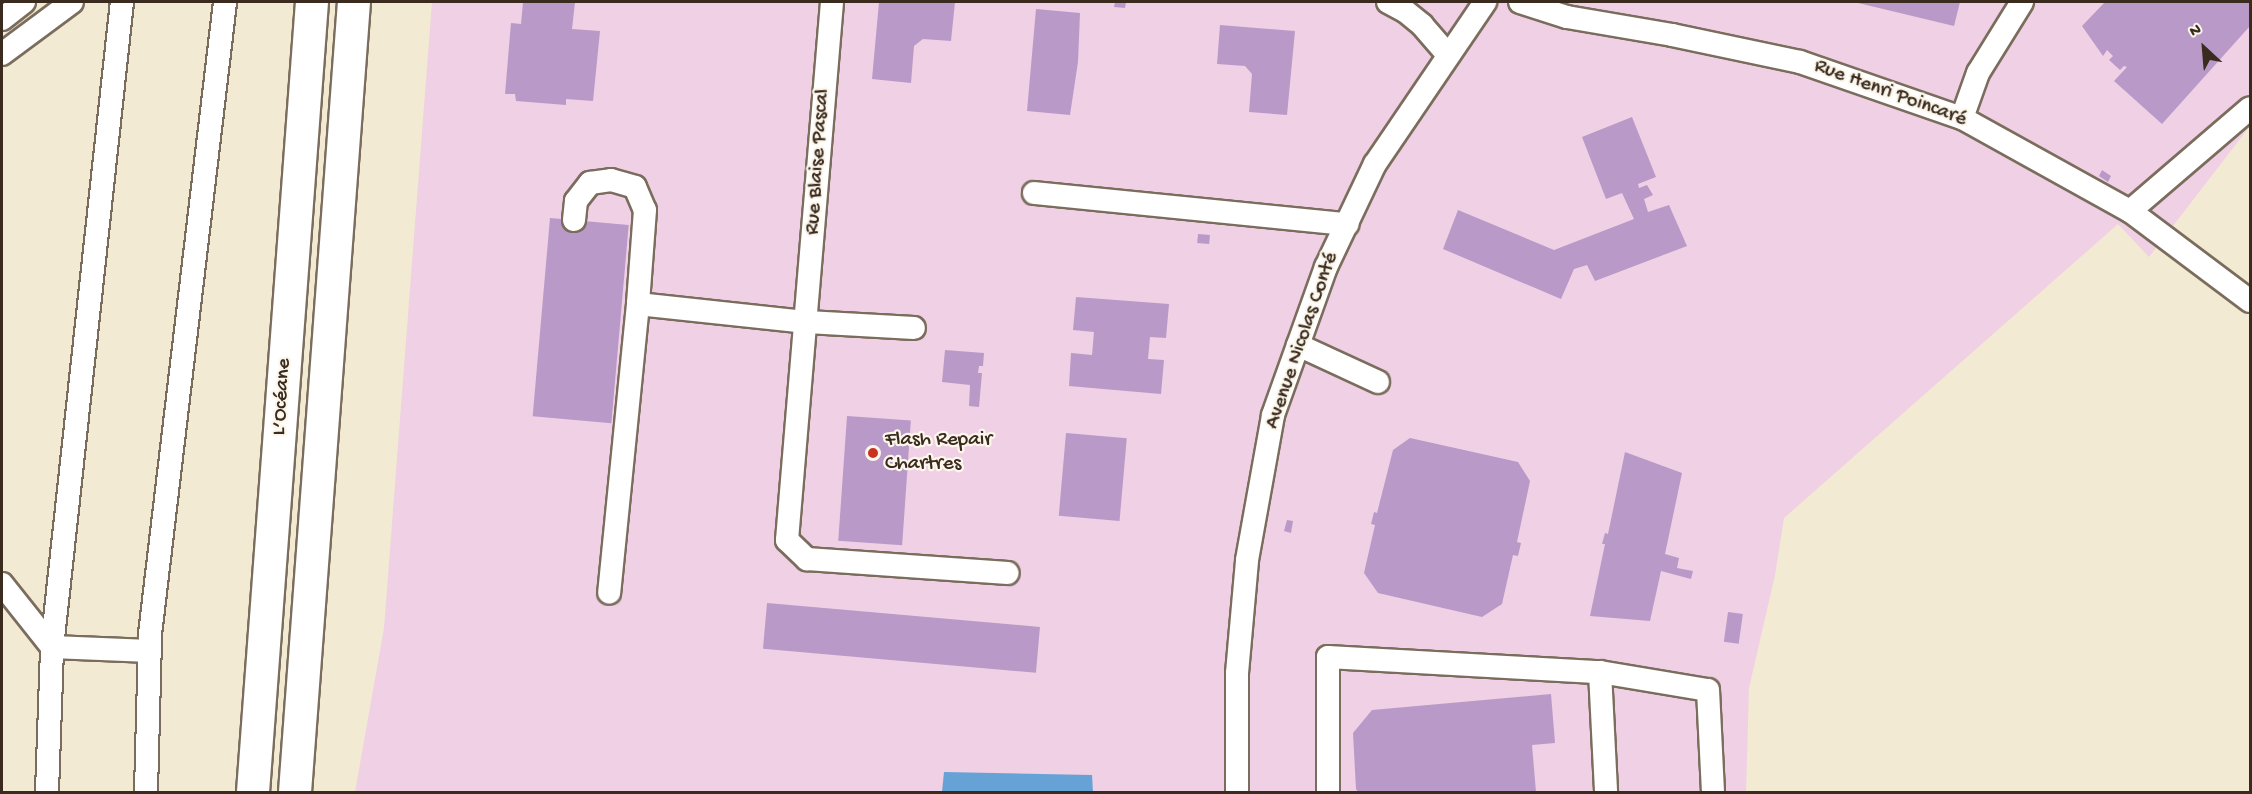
<!DOCTYPE html>
<html>
<head>
<meta charset="utf-8">
<style>
	body { margin:0 }
	#map { position:relative; width:2252px; height:794px; overflow:hidden; background:#f2ead2; font-family:"Gochi Hand",sans-serif }
	div>[style] { position:absolute }
	.built>* { inset:0; background:#f0d0e4 }
	.water>* { inset:0; background:#66a2d6 }
	.building>* { inset:0; background:#b999c8; transform-origin:0 0 }
	.roads { filter:drop-shadow(2px 0 #7b6d5d) drop-shadow(-2px 0 #7b6d5d) drop-shadow(0 2px #7b6d5d) drop-shadow(0 -2px #7b6d5d) }
	.minor>* { height:22px; margin:-11px; padding:0 11px; transform-origin:11px; border-radius:11px; background:#fff }
	.highway>* { height:32px; margin:-16px; padding:0 16px; transform-origin:16px; border-radius:16px; background:#fff }
	.dots>* { width:16px; height:16px; translate:-50% -50%; box-sizing:border-box; border:3px solid #fbf7ec; border-radius:50% }
	span { translate:-50% -50%; white-space:nowrap; text-align:center; line-height:1.15; -webkit-text-stroke:4.5px #fbf7ec; paint-order:stroke }
	.street-label { font-size:21px; color:#3b2a1e }
	.poi-label { font-size:21px; color:#3b2a1e }
	.left { translate:0 -50%; text-align:left }
	.frame { position:absolute; inset:0; border:3px solid #3b2a1e; pointer-events:none }
	.north { position:absolute; left:2174px; top:18px; width:60px; height:60px; -webkit-text-stroke:4px #fbf7ec; paint-order:stroke; rotate:334deg; font-size:16px; font-weight:700; line-height:24px; text-align:center; color:#3b2a1e }
	.north::after { content:''; display:block; margin:auto; width:21px; height:27px; background:#3b2a1e; clip-path:polygon(50% 0,100% 100%,50% 72%,0 100%) }
</style>
</head>
<body>
<div id="map">
	<div class="built">
		<div style="clip-path:polygon(432px 2px,2250px 2px,2250px 126px,2149px 257px,2118px 224px,1784px 518px,1775px 575px,1749px 688px,1746px 792px,355px 792px,384px 628px)"></div>
	</div>
	<div class="water">
		<div style="clip-path:polygon(944px 772px,1092px 775px,1093px 792px,942px 792px)"></div>
	</div>
	<div class="building">
		<div style="clip-path:polygon(523px 2px,575px 2px,572px 29px,600px 31px,593px 101px,566px 99px,566px 105px,516px 101px,515px 94px,505px 94px,511px 23px,521px 24px)"></div>
		<div style="clip-path:polygon(879px 2px,955px 2px,951px 41px,923px 39px,914px 46px,911px 83px,872px 79px)"></div>
		<div style="clip-path:polygon(1115px 2px,1126px 2px,1125px 8px,1114px 7px)"></div>
		<div style="clip-path:polygon(1854px 2px,1960px 2px,1954px 26px)"></div>
		<div style="clip-path:polygon(2105px 2px,2250px 2px,2250px 26px,2162px 124px,2114px 81px,2127px 67px,2124px 66px,2120px 70px,2109px 60px,2113px 56px,2107px 50px,2103px 56px,2082px 26px)"></div>
		<div style="clip-path:polygon(1036px 9px,1080px 13px,1078px 62px,1070px 115px,1027px 111px)"></div>
		<div style="clip-path:polygon(1220px 25px,1295px 31px,1287px 115px,1249px 112px,1252px 74px,1245px 66px,1217px 64px)"></div>
		<div style="clip-path:polygon(1632px 117px,1656px 177px,1638px 184px,1639px 188px,1647px 185px,1653px 195px,1644px 199px,1648px 212px,1669px 205px,1687px 246px,1595px 281px,1587px 265px,1574px 269px,1561px 299px,1443px 249px,1458px 210px,1554px 250px,1634px 219px,1622px 193px,1606px 199px,1582px 137px)"></div>
		<div style="clip-path:polygon(2102px 170px,2111px 176px,2108px 182px,2099px 176px)"></div>
		<div style="left:550px;top:218px;width:79px;height:199px;rotate:5deg"></div>
		<div style="left:1198px;top:234px;width:12px;height:9px;rotate:5deg"></div>
		<div style="clip-path:polygon(1076px 297px,1169px 304px,1166px 338px,1150px 337px,1148px 359px,1164px 360px,1161px 394px,1069px 386px,1071px 353px,1092px 355px,1094px 332px,1073px 330px)"></div>
		<div style="clip-path:polygon(945px 350px,984px 353px,983px 366px,979px 366px,978px 373px,982px 373px,979px 407px,969px 406px,970px 385px,942px 382px)"></div>
		<div style="left:847px;top:416px;width:64px;height:125px;rotate:4deg"></div>
		<div style="left:1066px;top:433px;width:61px;height:83px;rotate:5deg"></div>
		<div style="clip-path:polygon(1410px 438px,1518px 462px,1530px 481px,1517px 542px,1521px 543px,1518px 556px,1513px 555px,1502px 604px,1482px 617px,1378px 593px,1364px 573px,1375px 525px,1371px 524px,1374px 512px,1377px 513px,1393px 450px)"></div>
		<div style="clip-path:polygon(1625px 452px,1682px 473px,1665px 554px,1679px 558px,1677px 568px,1693px 571px,1691px 579px,1661px 571px,1650px 621px,1590px 616px,1605px 544px,1602px 544px,1605px 533px,1608px 534px)"></div>
		<div style="clip-path:polygon(1287px 520px,1293px 521px,1291px 533px,1284px 531px)"></div>
		<div style="left:767px;top:603px;width:274px;height:46px;rotate:5deg"></div>
		<div style="left:1728px;top:612px;width:15px;height:30px;rotate:8deg"></div>
		<div style="clip-path:polygon(1551px 694px,1555px 743px,1532px 745px,1536px 792px,1358px 792px,1356px 789px,1353px 733px,1372px 710px)"></div>
	</div>
	<div class="roads">
		<div class="minor">
			<div style="left:832px;top:2px;width:540px;rotate:94.78deg"></div>
			<div style="left:787px;top:540px;width:28px;rotate:44deg"></div>
			<div style="left:807px;top:559px;width:201px;rotate:4deg"></div>
			<div style="left:1388px;top:2px;width:19px;rotate:28deg"></div>
			<div style="left:1405px;top:11px;width:22px;rotate:39deg"></div>
			<div style="left:1422px;top:25px;width:38px;rotate:49deg"></div>
			<div style="left:1520px;top:2px;width:49px;rotate:17.7deg"></div>
			<div style="left:1567px;top:17px;width:107px;rotate:9.7deg"></div>
			<div style="left:1672px;top:35px;width:131px;rotate:11.9deg"></div>
			<div style="left:1800px;top:62px;width:171px;rotate:19.1deg"></div>
			<div style="left:1962px;top:118px;width:192px;rotate:29deg"></div>
			<div style="left:2130px;top:211px;width:150px;rotate:36.9deg"></div>
			<div style="left:2px;top:19px;width:28px;rotate:-38deg"></div>
			<div style="left:2px;top:54px;width:87px;rotate:-36.6deg"></div>
			<div style="left:1962px;top:118px;width:48px;rotate:-70.4deg"></div>
			<div style="left:1978px;top:73px;width:84px;rotate:-58.2deg"></div>
			<div style="left:1034px;top:193px;width:315px;rotate:5.7deg"></div>
			<div style="left:2130px;top:211px;width:158px;rotate:-40.6deg"></div>
			<div style="left:574px;top:220px;width:19px;rotate:-84deg"></div>
			<div style="left:576px;top:201px;width:23px;rotate:-52deg"></div>
			<div style="left:590px;top:183px;width:21px;rotate:-8deg"></div>
			<div style="left:611px;top:180px;width:25px;rotate:16deg"></div>
			<div style="left:635px;top:187px;width:25px;rotate:67deg"></div>
			<div style="left:645px;top:210px;width:94px;rotate:94.3deg"></div>
			<div style="left:638px;top:304px;width:290px;rotate:95.7deg"></div>
			<div style="left:638px;top:304px;width:170px;rotate:6.1deg"></div>
			<div style="left:807px;top:322px;width:107px;rotate:3.2deg"></div>
			<div style="left:1298px;top:345px;width:88px;rotate:24.8deg"></div>
			<div style="left:2px;top:584px;width:80px;rotate:51.6deg"></div>
			<div style="left:52px;top:647px;width:98px;rotate:2.3deg"></div>
			<div style="left:1600px;top:672px;width:120px;rotate:87.1deg"></div>
			<div style="left:47px;top:792px;width:145px;rotate:-88deg"></div>
			<div style="left:52px;top:647px;width:649px;rotate:-83.81deg"></div>
			<div style="left:146px;top:792px;width:158px;rotate:-88.5deg"></div>
			<div style="left:150px;top:634px;width:636px;rotate:-83.23deg"></div>
			<div style="left:1237px;top:792px;width:119px;rotate:-90deg"></div>
			<div style="left:1237px;top:673px;width:113px;rotate:-84.9deg"></div>
			<div style="left:1247px;top:560px;width:147px;rotate:-79.8deg"></div>
			<div style="left:1273px;top:415px;width:157px;rotate:-70.3deg"></div>
			<div style="left:1326px;top:267px;width:114px;rotate:-64.6deg"></div>
			<div style="left:1375px;top:164px;width:196px;rotate:-55.8deg"></div>
			<div style="left:1328px;top:792px;width:135px;rotate:-90deg"></div>
			<div style="left:1328px;top:657px;width:272px;rotate:3.2deg"></div>
			<div style="left:1600px;top:672px;width:109px;rotate:9.5deg"></div>
			<div style="left:1708px;top:690px;width:102px;rotate:87.2deg"></div>
		</div>
		<div class="highway">
			<div style="left:253px;top:792px;width:792px;rotate:-85.73deg"></div>
			<div style="left:295px;top:792px;width:792px;rotate:-85.73deg"></div>
		</div>
	</div>
	<div class="dots">
		<div style="left:873px;top:453px;background:#c8321e"></div>
	</div>
	<div class="street-label">
		<span style="left:1890px;top:94px;rotate:20deg">Rue Henri Poincaré</span>
		<span style="left:819px;top:162px;rotate:-86deg">Rue Blaise Pascal</span>
		<span style="left:1303px;top:341px;rotate:-71deg">Avenue Nicolas Conté</span>
		<span style="left:283px;top:397px;rotate:-86deg">L’Océane</span>
	</div>
	<div class="poi-label">
		<span class="left" style="left:885px;top:453px">Flash Repair<br>Chartres</span>
	</div>
	<div class="frame"></div>
	<div class="north">N</div>
</div>
</body>
</html>
